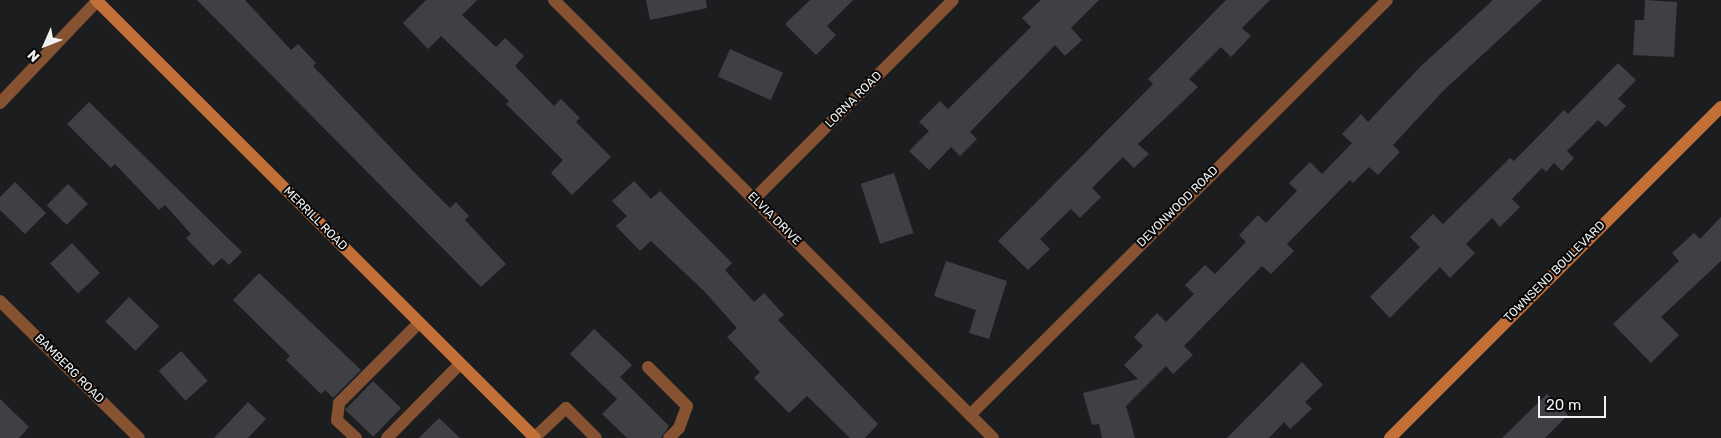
<!DOCTYPE html>
<html>
<head>
<meta charset="utf-8">
<style>
	body { margin:0 }
	#map { position:relative; width:1721px; height:438px; overflow:hidden; background:#1c1d1f; font-family:Rubik,sans-serif }
	div>[style] { position:absolute }
	.building>* { inset:0; background:#3f4043; transform-origin:0 0 }
	.lane>* { height:12px; margin:-6px; padding:0 6px; transform-origin:6px; border-radius:6px; background:#865232 }
	.street>* { height:12px; margin:-6px; padding:0 6px; transform-origin:6px; border-radius:6px; background:#865232 }
	.secondary>* { height:12px; margin:-6px; padding:0 6px; transform-origin:6px; border-radius:6px; background:#c36f38 }
	span { translate:-50% -50%; white-space:nowrap; text-align:center; line-height:1.15; -webkit-text-stroke:4px #070708; paint-order:stroke }
	.street-label { font-size:12px; color:#eff0f1 }
	.north { position:absolute; left:20px; top:20px; width:50px; height:50px; -webkit-text-stroke:4px #070708; paint-order:stroke; rotate:226deg; font-size:14px; font-weight:700; line-height:20px; text-align:center; color:#eff0f1 }
	.north::after { content:''; display:block; margin:auto; width:18px; height:22px; background:#eff0f1; clip-path:polygon(50% 0,100% 100%,50% 72%,0 100%) }
	.scale { position:absolute; left:1538px; top:396px; width:68px; height:22px; box-sizing:border-box; border:2px solid #eff0f1; border-top:0; padding-left:6px; font-size:15px; line-height:18px; white-space:nowrap; color:#eff0f1; -webkit-text-stroke:4px #070708; paint-order:stroke }
</style>
</head>
<body>
<div id="map">
	<div class="building">
		<div style="clip-path:polygon(197px 0,245px 0,291px 50px,298px 44px,316px 63px,313px 66px,413px 171px,450px 208px,456px 202px,469px 216px,465px 220px,506px 264px,481px 287px)"></div>
		<div style="clip-path:polygon(426px 0,477px 0,462px 15px,496px 47px,505px 38px,524px 56px,515px 66px,554px 106px,561px 99px,580px 118px,576px 122px,611px 157px,572px 195px,551px 173px,563px 160px,506px 104px,509px 101px,441px 36px,428px 49px,403px 23px)"></div>
		<div style="clip-path:polygon(646px 0,706px 0,707px 8px,650px 20px)"></div>
		<div style="clip-path:polygon(810px 0,853px 0,827px 26px,836px 35px,816px 55px,785px 24px)"></div>
		<div style="clip-path:polygon(1041px 0,1099px 0,1071px 28px,1082px 40px,1065px 56px,1055px 45px,970px 132px,977px 139px,960px 156px,951px 147px,929px 170px,909px 151px,929px 131px,919px 122px,940px 101px,948px 109px,1031px 27px,1022px 18px)"></div>
		<div style="clip-path:polygon(1226px 0,1270px 0,1242px 28px,1251px 36px,1231px 57px,1221px 47px,1189px 79px,1198px 87px,1138px 144px,1149px 154px,1134px 168px,1123px 157px,1092px 188px,1101px 197px,1080px 218px,1071px 209px,1040px 239px,1050px 249px,1028px 270px,998px 241px,1153px 84px,1148px 79px)"></div>
		<div style="clip-path:polygon(1493px 0,1542px 0,1444px 90px,1393px 145px,1400px 152px,1378px 175px,1369px 167px,1353px 183px,1350px 180px,1287px 244px,1294px 251px,1271px 274px,1262px 266px,1184px 346px,1193px 355px,1173px 374px,1166px 366px,1126px 406px,1135px 438px,1102px 438px,1099px 424px,1092px 425px,1083px 393px,1138px 379px,1124px 365px,1143px 346px,1134px 337px,1157px 313px,1166px 322px,1194px 294px,1185px 285px,1205px 265px,1215px 274px,1246px 242px,1239px 235px,1258px 215px,1266px 223px,1297px 191px,1289px 183px,1310px 162px,1322px 174px,1352px 143px,1342px 134px,1361px 114px,1368px 122px,1420px 67px)"></div>
		<div style="clip-path:polygon(1645px 0,1677px 2px,1674px 57px,1633px 55px,1635px 20px,1644px 20px)"></div>
		<div style="left:730px;top:49px;width:58px;height:30px;rotate:24deg"></div>
		<div style="clip-path:polygon(1618px 63px,1636px 80px,1618px 99px,1626px 106px,1606px 127px,1598px 120px,1567px 151px,1574px 158px,1562px 171px,1554px 163px,1546px 172px,1542px 168px,1512px 199px,1520px 207px,1500px 227px,1492px 218px,1466px 244px,1475px 253px,1450px 278px,1440px 267px,1390px 318px,1370px 297px,1420px 247px,1410px 237px,1433px 214px,1443px 224px,1510px 158px,1514px 161px,1564px 110px,1568px 114px)"></div>
		<div style="clip-path:polygon(89px 102px,242px 252px,229px 265px,222px 258px,213px 266px,186px 238px,191px 234px,165px 205px,159px 210px,115px 164px,111px 168px,67px 124px)"></div>
		<div style="left:894px;top:173px;width:63px;height:35px;rotate:72deg"></div>
		<div style="clip-path:polygon(634px 181px,651px 199px,660px 191px,732px 263px,725px 270px,754px 302px,764px 293px,784px 315px,778px 320px,878px 424px,865px 438px,850px 438px,807px 396px,789px 413px,754px 378px,760px 372px,727px 337px,737px 328px,704px 291px,651px 241px,640px 251px,616px 226px,627px 216px,612px 201px)"></div>
		<div style="clip-path:polygon(15px 182px,46px 213px,25px 234px,0 210px,0 197px)"></div>
		<div style="left:68px;top:184px;width:28px;height:30px;rotate:45deg"></div>
		<div style="clip-path:polygon(1721px 217px,1721px 261px,1661px 317px,1679px 335px,1651px 363px,1613px 324px,1679px 261px,1672px 253px,1694px 233px,1700px 239px)"></div>
		<div style="left:72px;top:243px;width:41px;height:30px;rotate:47deg"></div>
		<div style="clip-path:polygon(946px 261px,1007px 281px,989px 339px,969px 333px,976px 310px,934px 296px)"></div>
		<div style="clip-path:polygon(259px 273px,361px 370px,333px 398px,325px 390px,321px 394px,286px 360px,290px 356px,233px 300px)"></div>
		<div style="left:129px;top:297px;width:42px;height:34px;rotate:44deg"></div>
		<div style="clip-path:polygon(594px 329px,632px 365px,620px 377px,669px 426px,661px 438px,627px 438px,602px 414px,617px 399px,570px 354px)"></div>
		<div style="left:181px;top:351px;width:40px;height:30px;rotate:48deg"></div>
		<div style="clip-path:polygon(1302px 362px,1323px 385px,1305px 402px,1312px 409px,1290px 429px,1284px 422px,1269px 438px,1227px 438px)"></div>
		<div style="left:373px;top:381px;width:39px;height:40px;rotate:44deg"></div>
		<div style="clip-path:polygon(1547px 394px,1568px 415px,1545px 438px,1502px 438px)"></div>
		<div style="clip-path:polygon(0 399px,29px 427px,19px 438px,0 438px)"></div>
		<div style="clip-path:polygon(248px 402px,266px 419px,248px 438px,214px 438px)"></div>
		<div style="clip-path:polygon(439px 418px,460px 438px,419px 438px)"></div>
	</div>
	<div class="lane">
		<div style="left:648px;top:367px;width:55px;rotate:45deg"></div>
		<div style="left:687px;top:406px;width:23px;rotate:110deg"></div>
		<div style="left:679px;top:428px;width:14px;rotate:135deg"></div>
		<div style="left:356px;top:438px;width:26px;rotate:-137deg"></div>
		<div style="left:337px;top:420px;width:17px;rotate:-83deg"></div>
		<div style="left:339px;top:403px;width:113px;rotate:-45deg"></div>
		<div style="left:387px;top:438px;width:104px;rotate:-45.4deg"></div>
		<div style="left:534px;top:438px;width:44px;rotate:-43.2deg"></div>
		<div style="left:566px;top:408px;width:42px;rotate:45deg"></div>
	</div>
	<div class="street">
		<div style="left:554px;top:0;width:620px;rotate:44.93deg"></div>
		<div style="left:0;top:103px;width:142px;rotate:-46.4deg"></div>
		<div style="left:754px;top:199px;width:281px;rotate:-45deg"></div>
		<div style="left:0;top:301px;width:195px;rotate:44.6deg"></div>
		<div style="left:970px;top:415px;width:588px;rotate:-44.86deg"></div>
	</div>
	<div class="secondary">
		<div style="left:96px;top:0;width:620px;rotate:44.93deg"></div>
		<div style="left:1390px;top:438px;width:468px;rotate:-45deg"></div>
	</div>
	<div class="street-label">
		<span style="left:854px;top:100px;rotate:-45deg">LORNA ROAD</span>
		<span style="left:1178px;top:207px;rotate:-45deg">DEVONWOOD ROAD</span>
		<span style="left:315px;top:219px;rotate:45deg">MERRILL ROAD</span>
		<span style="left:774px;top:219px;rotate:45deg">ELVIA DRIVE</span>
		<span style="left:1555px;top:272px;rotate:-45deg">TOWNSEND BOULEVARD</span>
		<span style="left:69px;top:369px;rotate:45deg">BAMBERG ROAD</span>
	</div>
	<div class="north">N</div>
	<div class="scale">20 m</div>
</div>
</body>
</html>
